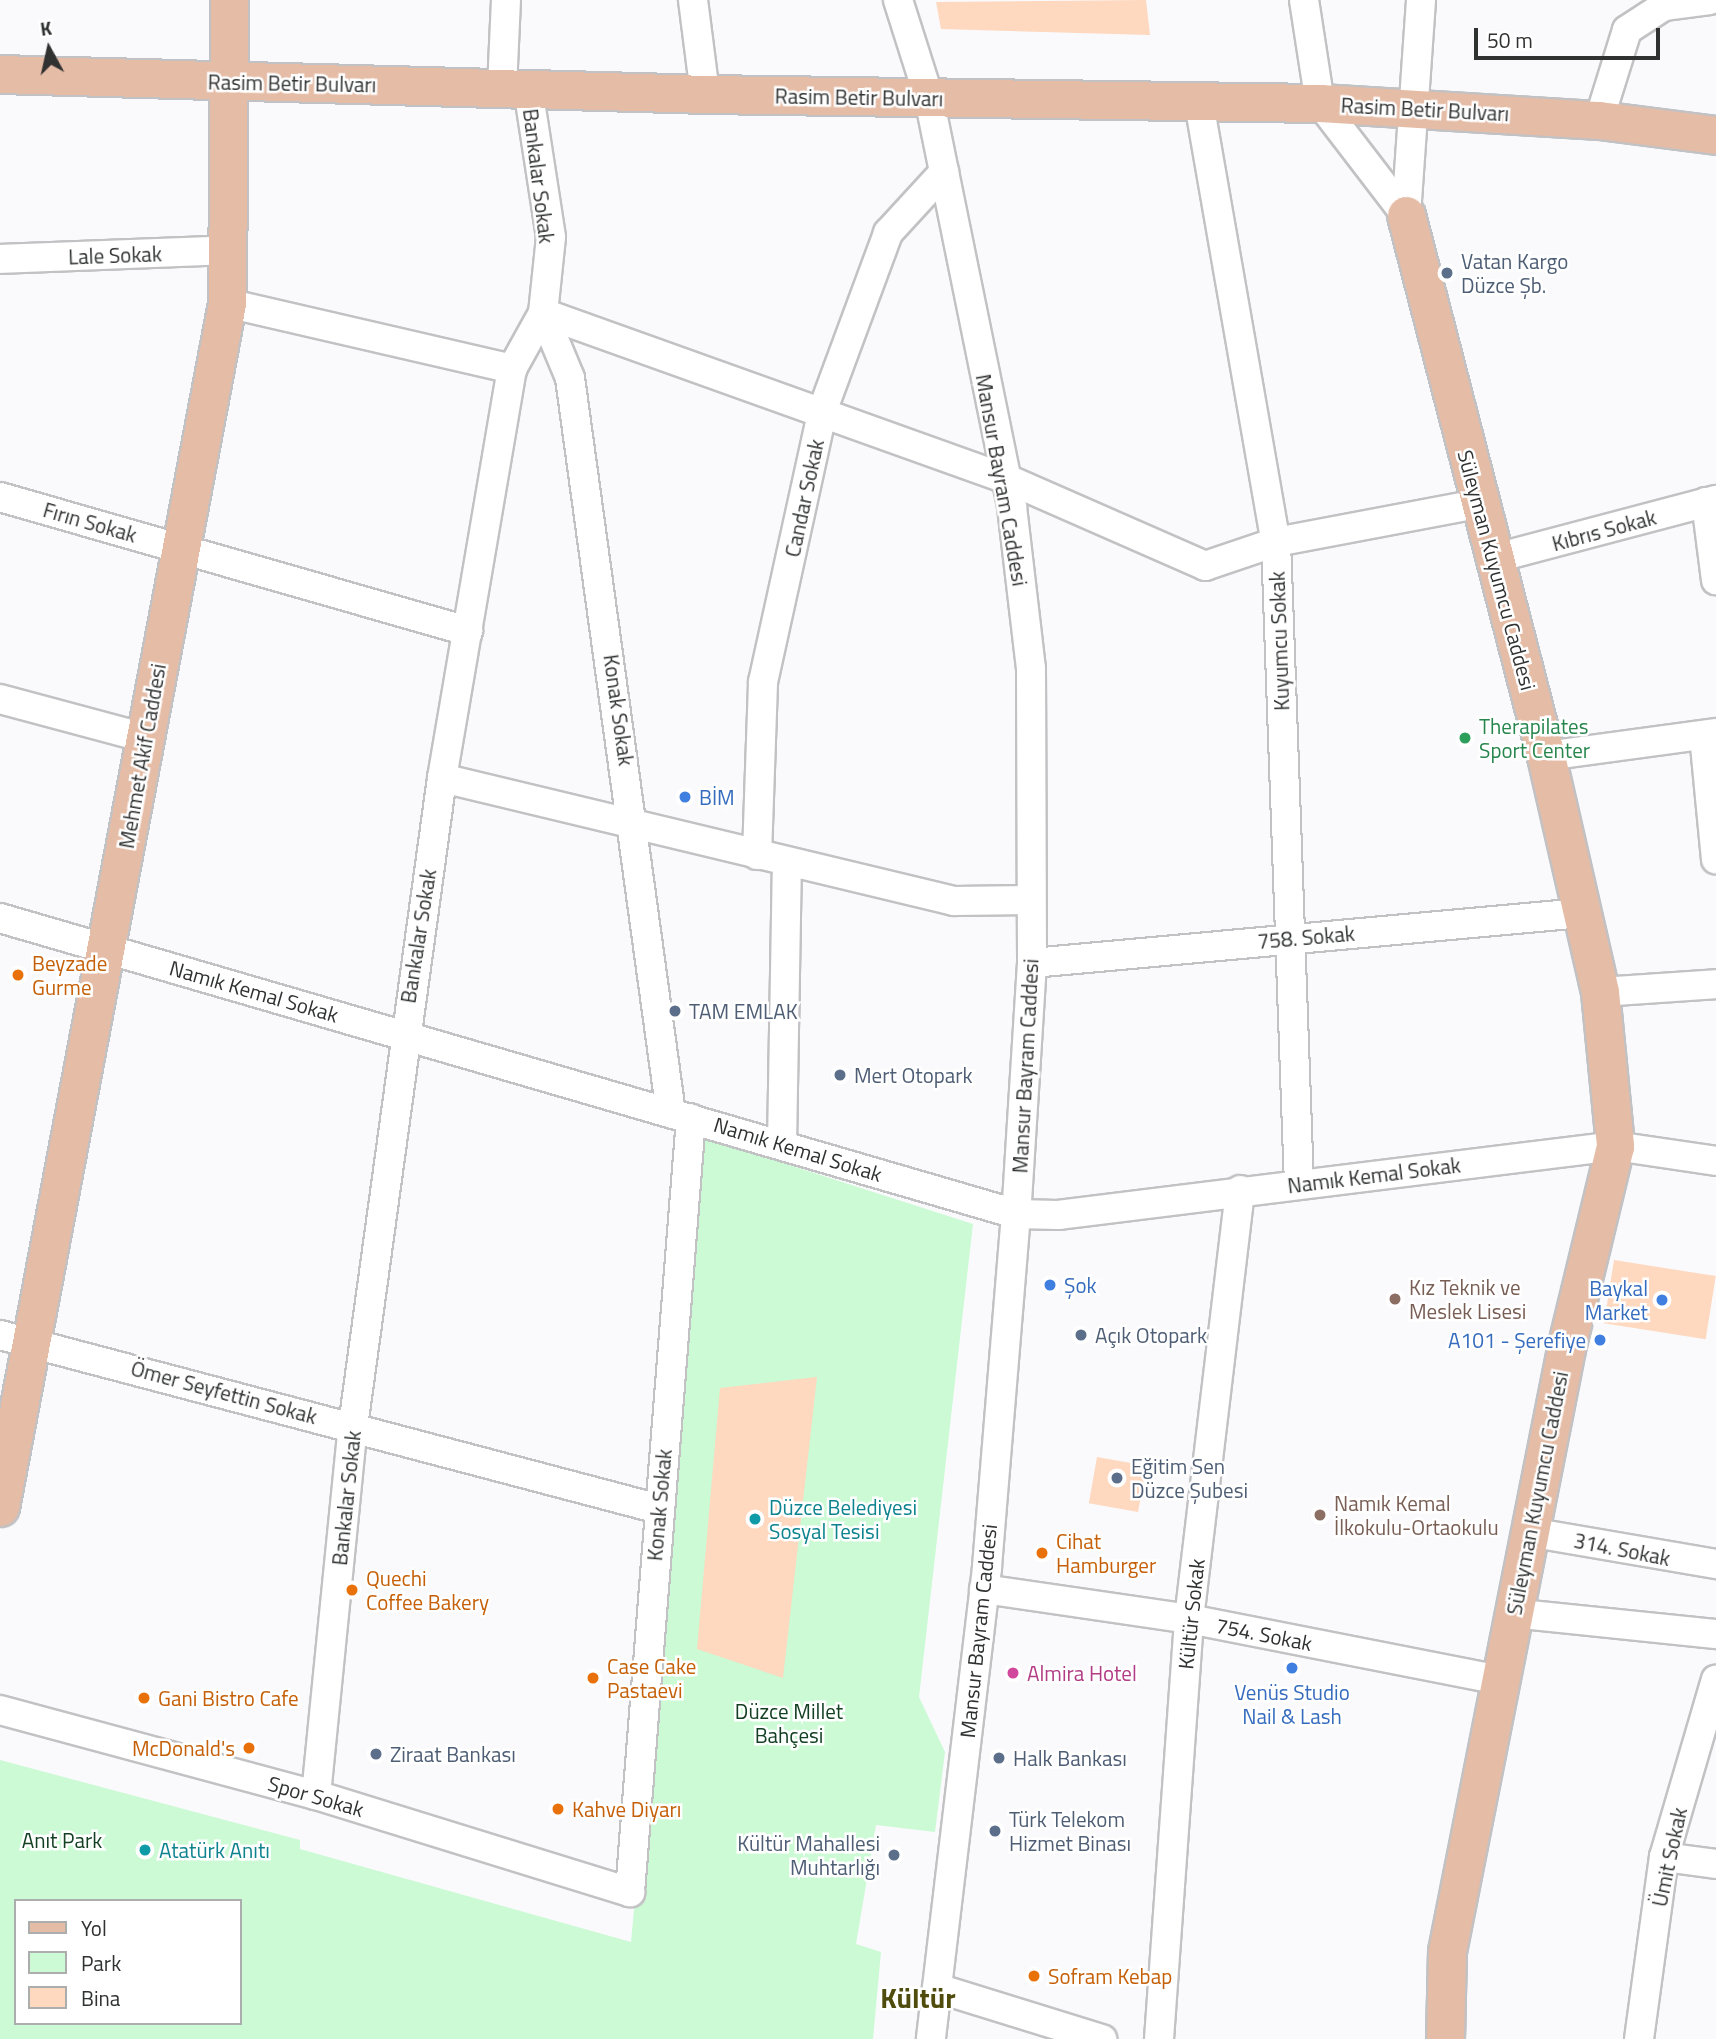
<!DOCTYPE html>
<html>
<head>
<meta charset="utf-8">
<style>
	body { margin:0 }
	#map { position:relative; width:1716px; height:2039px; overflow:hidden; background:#fafafc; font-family:"Titillium Web",sans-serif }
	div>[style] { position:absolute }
	.green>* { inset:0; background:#cbfad5 }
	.building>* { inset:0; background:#fed8bf; transform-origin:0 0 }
	.roads { filter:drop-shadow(2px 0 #c2c2c4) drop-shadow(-2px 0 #c2c2c4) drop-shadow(0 2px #c2c2c4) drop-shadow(0 -2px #c2c2c4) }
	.minor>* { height:28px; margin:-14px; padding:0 14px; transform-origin:14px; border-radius:14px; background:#fff }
	.major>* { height:37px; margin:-18.5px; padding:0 18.5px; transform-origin:18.5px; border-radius:18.5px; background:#e5bca6 }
	.dots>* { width:19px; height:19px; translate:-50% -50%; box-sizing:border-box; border:4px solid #fff; border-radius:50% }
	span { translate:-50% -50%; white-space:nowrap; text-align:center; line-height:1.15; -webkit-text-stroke:5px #fff; paint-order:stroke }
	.street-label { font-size:21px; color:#303131 }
	.service-label { font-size:21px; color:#4e5e75 }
	.left { translate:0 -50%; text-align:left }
	.right { translate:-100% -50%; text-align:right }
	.leisure-label { font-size:21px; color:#27864d }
	.shop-label { font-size:21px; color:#366cbe }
	.food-label { font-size:21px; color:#c56008 }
	.education-label { font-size:21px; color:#785e54 }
	.culture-label { font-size:21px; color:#0d838f }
	.hotel-label { font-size:21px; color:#b23c85 }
	.park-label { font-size:21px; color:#134022 }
	.district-label { font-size:28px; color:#504c0d; font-weight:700 }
	.legend { position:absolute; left:14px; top:1899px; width:228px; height:126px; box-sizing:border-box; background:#fff; border:2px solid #acadad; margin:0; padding:9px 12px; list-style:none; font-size:21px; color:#303131 }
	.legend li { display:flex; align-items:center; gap:14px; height:35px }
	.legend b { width:35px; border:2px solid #acadad }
	.north { position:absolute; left:14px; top:14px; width:70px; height:70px; -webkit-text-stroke:5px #fff; paint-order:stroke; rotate:352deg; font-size:19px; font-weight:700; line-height:28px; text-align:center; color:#303131 }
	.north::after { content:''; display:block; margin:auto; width:24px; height:32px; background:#303131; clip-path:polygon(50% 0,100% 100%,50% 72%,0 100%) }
	.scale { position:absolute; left:1474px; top:28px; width:186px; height:32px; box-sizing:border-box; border:4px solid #303131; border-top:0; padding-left:9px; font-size:21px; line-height:24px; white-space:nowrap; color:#303131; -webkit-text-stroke:5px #fff; paint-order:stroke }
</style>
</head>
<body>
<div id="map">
	<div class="green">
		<div style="clip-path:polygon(evenodd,705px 1138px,973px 1224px,919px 1697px,945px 1752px,935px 1832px,876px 1825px,856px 1944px,881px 1952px,873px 2039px,0 2039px,0 1760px,300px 1840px,300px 1849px,631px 1942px,705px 1138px,16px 1901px,240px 1901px,240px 2023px,16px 2023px,16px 1901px)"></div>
	</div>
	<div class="building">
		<div style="clip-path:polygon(1146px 0,1150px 35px,941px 29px,936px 2px)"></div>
		<div style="left:1614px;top:1260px;width:103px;height:64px;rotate:9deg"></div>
		<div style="clip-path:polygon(817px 1377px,783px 1678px,697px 1649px,720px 1388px)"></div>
		<div style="left:1097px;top:1457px;width:50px;height:47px;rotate:10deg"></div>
	</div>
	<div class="roads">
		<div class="minor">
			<div style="left:693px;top:0;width:95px;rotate:82.7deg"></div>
			<div style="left:898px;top:0;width:103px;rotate:72.4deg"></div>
			<div style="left:929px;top:98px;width:417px;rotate:78.5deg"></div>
			<div style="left:1012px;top:507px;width:163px;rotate:83.3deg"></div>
			<div style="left:1031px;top:669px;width:294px;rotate:89.8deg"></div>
			<div style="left:1032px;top:963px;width:252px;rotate:93.6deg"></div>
			<div style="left:1016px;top:1214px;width:355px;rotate:94.7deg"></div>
			<div style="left:987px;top:1568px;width:474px;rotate:96.8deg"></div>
			<div style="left:1304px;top:0;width:104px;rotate:81.2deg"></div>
			<div style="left:1320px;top:103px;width:141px;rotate:52.5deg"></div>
			<div style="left:502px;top:88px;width:88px;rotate:-87.4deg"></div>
			<div style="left:1199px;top:103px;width:446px;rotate:80.1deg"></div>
			<div style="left:1276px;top:542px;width:643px;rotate:87.95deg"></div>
			<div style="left:1599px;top:120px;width:94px;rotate:-72.7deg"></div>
			<div style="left:1627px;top:30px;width:44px;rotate:-33deg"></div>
			<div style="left:1664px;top:6px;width:46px;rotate:-7.4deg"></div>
			<div style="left:1406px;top:215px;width:216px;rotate:-86deg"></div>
			<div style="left:0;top:259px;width:230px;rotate:-2.2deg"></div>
			<div style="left:227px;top:303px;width:293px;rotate:13deg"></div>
			<div style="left:543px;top:313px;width:491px;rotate:19.7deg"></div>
			<div style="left:1005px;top:478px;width:219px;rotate:23.7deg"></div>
			<div style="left:1205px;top:566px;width:75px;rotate:-18.7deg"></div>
			<div style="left:1276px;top:542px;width:206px;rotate:-10.7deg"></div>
			<div style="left:543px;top:313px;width:70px;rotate:67.4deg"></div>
			<div style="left:570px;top:378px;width:742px;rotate:82.18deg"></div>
			<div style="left:0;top:497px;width:487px;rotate:16deg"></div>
			<div style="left:1706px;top:502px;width:79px;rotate:82.7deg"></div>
			<div style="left:1492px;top:559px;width:232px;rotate:-14.8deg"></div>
			<div style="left:0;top:699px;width:151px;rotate:15deg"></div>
			<div style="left:1704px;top:735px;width:125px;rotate:84.5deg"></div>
			<div style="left:1546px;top:756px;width:172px;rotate:-7.7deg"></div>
			<div style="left:442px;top:778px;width:527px;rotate:13.51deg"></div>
			<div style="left:954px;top:901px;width:77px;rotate:-0.7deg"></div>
			<div style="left:757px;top:855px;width:173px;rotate:-88deg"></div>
			<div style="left:763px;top:682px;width:280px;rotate:-77.6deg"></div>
			<div style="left:823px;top:409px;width:188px;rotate:-69.7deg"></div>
			<div style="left:888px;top:233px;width:83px;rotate:-47.4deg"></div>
			<div style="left:0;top:918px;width:1058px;rotate:16.24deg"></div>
			<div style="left:1016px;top:1214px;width:42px;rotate:1.4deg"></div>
			<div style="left:1058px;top:1215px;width:561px;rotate:-7.06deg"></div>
			<div style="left:1615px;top:1146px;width:102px;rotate:8.4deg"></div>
			<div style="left:1032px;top:963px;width:551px;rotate:-5.2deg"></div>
			<div style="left:1600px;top:992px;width:116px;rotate:-3.9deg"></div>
			<div style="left:782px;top:1145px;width:283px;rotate:-89deg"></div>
			<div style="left:0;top:1335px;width:682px;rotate:14.79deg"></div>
			<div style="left:1529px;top:1532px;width:190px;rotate:9.7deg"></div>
			<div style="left:984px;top:1589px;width:207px;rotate:8.3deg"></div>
			<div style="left:1189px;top:1619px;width:317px;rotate:11.1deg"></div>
			<div style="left:1512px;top:1613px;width:205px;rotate:5.9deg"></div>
			<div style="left:0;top:1710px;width:327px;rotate:15.1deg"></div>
			<div style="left:316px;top:1795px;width:329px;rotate:17.2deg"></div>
			<div style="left:630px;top:1892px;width:776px;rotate:-85.49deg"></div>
			<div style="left:316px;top:1795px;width:371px;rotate:-84.3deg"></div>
			<div style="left:353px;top:1426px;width:654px;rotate:-82.18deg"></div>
			<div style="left:442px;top:778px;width:415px;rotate:-80.3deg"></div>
			<div style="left:512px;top:369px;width:64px;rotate:-61deg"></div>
			<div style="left:543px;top:313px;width:76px;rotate:-84deg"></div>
			<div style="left:551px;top:237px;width:151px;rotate:-98.8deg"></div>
			<div style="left:1664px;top:1857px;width:52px;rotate:7.7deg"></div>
			<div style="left:937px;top:1988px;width:173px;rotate:17.2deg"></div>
			<div style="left:1159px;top:2039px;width:421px;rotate:-85.9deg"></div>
			<div style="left:1189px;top:1619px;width:432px;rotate:-83.2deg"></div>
			<div style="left:1639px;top:2039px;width:184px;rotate:-82.2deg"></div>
			<div style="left:1664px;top:1857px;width:185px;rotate:-73.7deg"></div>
		</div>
		<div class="major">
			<div style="left:0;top:74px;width:705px;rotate:1.62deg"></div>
			<div style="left:705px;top:94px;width:615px;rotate:0.84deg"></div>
			<div style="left:1320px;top:103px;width:280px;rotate:3.5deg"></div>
			<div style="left:1599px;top:120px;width:118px;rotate:7.3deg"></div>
			<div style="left:1406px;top:215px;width:559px;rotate:75.49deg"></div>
			<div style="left:1546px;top:756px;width:242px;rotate:77.1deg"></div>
			<div style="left:1600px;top:992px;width:155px;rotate:84.4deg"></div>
			<div style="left:1615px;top:1146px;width:209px;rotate:103.6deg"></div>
			<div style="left:1566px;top:1349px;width:614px;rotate:101.18deg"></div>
			<div style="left:1447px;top:1951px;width:88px;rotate:91.3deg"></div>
			<div style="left:0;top:1507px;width:1225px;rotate:-79.32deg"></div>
			<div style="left:227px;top:303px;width:303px;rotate:-89.6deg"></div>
		</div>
	</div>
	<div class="dots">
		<div style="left:1447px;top:273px;background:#5c6f8a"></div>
		<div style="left:1465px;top:738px;background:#2e9e5b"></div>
		<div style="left:685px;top:797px;background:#3f7fe0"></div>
		<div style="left:18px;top:975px;background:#e8710a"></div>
		<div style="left:675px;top:1011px;background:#5c6f8a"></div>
		<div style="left:840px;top:1075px;background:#5c6f8a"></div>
		<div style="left:1050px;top:1285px;background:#3f7fe0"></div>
		<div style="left:1395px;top:1299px;background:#8d6e63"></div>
		<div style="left:1662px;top:1300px;background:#3f7fe0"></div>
		<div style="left:1081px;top:1335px;background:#5c6f8a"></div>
		<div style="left:1600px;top:1340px;background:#3f7fe0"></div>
		<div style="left:1117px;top:1478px;background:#5c6f8a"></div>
		<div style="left:1320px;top:1515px;background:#8d6e63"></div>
		<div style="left:755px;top:1519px;background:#0f9aa8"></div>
		<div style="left:1042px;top:1553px;background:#e8710a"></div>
		<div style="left:352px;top:1590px;background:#e8710a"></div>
		<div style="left:1292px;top:1668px;background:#3f7fe0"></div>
		<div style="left:1013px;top:1673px;background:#d1479c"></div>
		<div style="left:593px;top:1678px;background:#e8710a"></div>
		<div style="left:144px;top:1698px;background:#e8710a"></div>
		<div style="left:249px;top:1748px;background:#e8710a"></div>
		<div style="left:376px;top:1754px;background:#5c6f8a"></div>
		<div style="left:999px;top:1758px;background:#5c6f8a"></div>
		<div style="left:558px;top:1809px;background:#e8710a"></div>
		<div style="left:995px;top:1831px;background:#5c6f8a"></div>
		<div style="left:145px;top:1850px;background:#0f9aa8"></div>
		<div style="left:894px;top:1855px;background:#5c6f8a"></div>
		<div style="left:1034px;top:1976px;background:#e8710a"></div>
	</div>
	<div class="street-label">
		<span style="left:292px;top:83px;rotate:1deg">Rasim Betir Bulvarı</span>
		<span style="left:859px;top:97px;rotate:1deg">Rasim Betir Bulvarı</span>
		<span style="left:1425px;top:109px;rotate:3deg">Rasim Betir Bulvarı</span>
		<span style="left:539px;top:176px;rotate:83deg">Bankalar Sokak</span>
		<span style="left:115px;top:255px;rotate:-2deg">Lale Sokak</span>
		<span style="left:1002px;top:480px;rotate:80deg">Mansur Bayram Caddesi</span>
		<span style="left:804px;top:498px;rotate:-78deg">Candar Sokak</span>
		<span style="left:90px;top:522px;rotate:16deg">Fırın Sokak</span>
		<span style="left:1604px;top:530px;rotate:-15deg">Kıbrıs Sokak</span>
		<span style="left:1497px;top:570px;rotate:75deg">Süleyman Kuyumcu Caddesi</span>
		<span style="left:1279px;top:641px;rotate:-92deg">Kuyumcu Sokak</span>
		<span style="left:619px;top:710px;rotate:82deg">Konak Sokak</span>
		<span style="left:142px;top:756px;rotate:-80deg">Mehmet Akif Caddesi</span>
		<span style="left:418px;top:936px;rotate:-81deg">Bankalar Sokak</span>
		<span style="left:1306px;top:937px;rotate:-5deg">758. Sokak</span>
		<span style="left:254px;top:991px;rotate:16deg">Namık Kemal Sokak</span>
		<span style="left:1025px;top:1066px;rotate:-87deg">Mansur Bayram Caddesi</span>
		<span style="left:798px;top:1149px;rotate:17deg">Namık Kemal Sokak</span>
		<span style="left:1374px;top:1175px;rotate:-7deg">Namık Kemal Sokak</span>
		<span style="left:224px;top:1392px;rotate:15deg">Ömer Seyfettin Sokak</span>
		<span style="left:1537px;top:1493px;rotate:-79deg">Süleyman Kuyumcu Caddesi</span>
		<span style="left:346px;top:1498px;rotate:-84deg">Bankalar Sokak</span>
		<span style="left:659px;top:1505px;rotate:-85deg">Konak Sokak</span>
		<span style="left:1622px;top:1549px;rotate:11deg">314. Sokak</span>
		<span style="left:1191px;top:1614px;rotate:-84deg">Kültür Sokak</span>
		<span style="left:978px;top:1631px;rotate:-84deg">Mansur Bayram Caddesi</span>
		<span style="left:1264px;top:1634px;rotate:11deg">754. Sokak</span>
		<span style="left:316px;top:1796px;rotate:16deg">Spor Sokak</span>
		<span style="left:1669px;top:1857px;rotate:-78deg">Ümit Sokak</span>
	</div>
	<div class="service-label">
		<span class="left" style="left:1461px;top:273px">Vatan Kargo<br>Düzce Şb.</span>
		<span class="left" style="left:689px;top:1011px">TAM EMLAK</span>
		<span class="left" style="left:854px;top:1075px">Mert Otopark</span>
		<span class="left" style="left:1095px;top:1335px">Açık Otopark</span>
		<span class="left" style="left:1131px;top:1478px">Eğitim Sen<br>Düzce Şubesi</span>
		<span class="left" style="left:390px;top:1754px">Ziraat Bankası</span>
		<span class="left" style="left:1013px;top:1758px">Halk Bankası</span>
		<span class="left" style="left:1009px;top:1831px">Türk Telekom<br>Hizmet Binası</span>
		<span class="right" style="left:880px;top:1855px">Kültür Mahallesi<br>Muhtarlığı</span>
	</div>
	<div class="leisure-label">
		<span class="left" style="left:1479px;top:738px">Therapilates<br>Sport Center</span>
	</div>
	<div class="shop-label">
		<span class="left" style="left:699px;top:797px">BİM</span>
		<span class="left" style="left:1064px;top:1285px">Şok</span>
		<span class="right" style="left:1648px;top:1300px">Baykal<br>Market</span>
		<span class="right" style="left:1586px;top:1340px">A101 - Şerefiye</span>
		<span style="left:1292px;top:1704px">Venüs Studio<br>Nail &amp; Lash</span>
	</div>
	<div class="food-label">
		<span class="left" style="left:32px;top:975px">Beyzade<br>Gurme</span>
		<span class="left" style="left:1056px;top:1553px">Cihat<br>Hamburger</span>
		<span class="left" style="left:366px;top:1590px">Quechi<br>Coffee Bakery</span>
		<span class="left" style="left:607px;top:1678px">Case Cake<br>Pastaevi</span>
		<span class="left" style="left:158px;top:1698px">Gani Bistro Cafe</span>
		<span class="right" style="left:235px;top:1748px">McDonald's</span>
		<span class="left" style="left:572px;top:1809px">Kahve Diyarı</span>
		<span class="left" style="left:1048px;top:1976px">Sofram Kebap</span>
	</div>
	<div class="education-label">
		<span class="left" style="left:1409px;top:1299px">Kız Teknik ve<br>Meslek Lisesi</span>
		<span class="left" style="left:1334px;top:1515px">Namık Kemal<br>İlkokulu-Ortaokulu</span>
	</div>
	<div class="culture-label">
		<span class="left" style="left:769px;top:1519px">Düzce Belediyesi<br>Sosyal Tesisi</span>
		<span class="left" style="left:159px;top:1850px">Atatürk Anıtı</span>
	</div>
	<div class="hotel-label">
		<span class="left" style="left:1027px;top:1673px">Almira Hotel</span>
	</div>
	<div class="park-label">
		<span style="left:789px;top:1723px">Düzce Millet<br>Bahçesi</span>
		<span style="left:62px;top:1840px">Anıt Park</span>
	</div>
	<div class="district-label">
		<span style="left:918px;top:1998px">Kültür</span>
	</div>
	<ul class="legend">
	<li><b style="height:9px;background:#e5bca6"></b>Yol</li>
	<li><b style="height:19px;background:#cbfad5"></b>Park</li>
	<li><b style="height:19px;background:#fed8bf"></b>Bina</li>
	</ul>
	<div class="north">K</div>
	<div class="scale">50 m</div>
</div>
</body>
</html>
